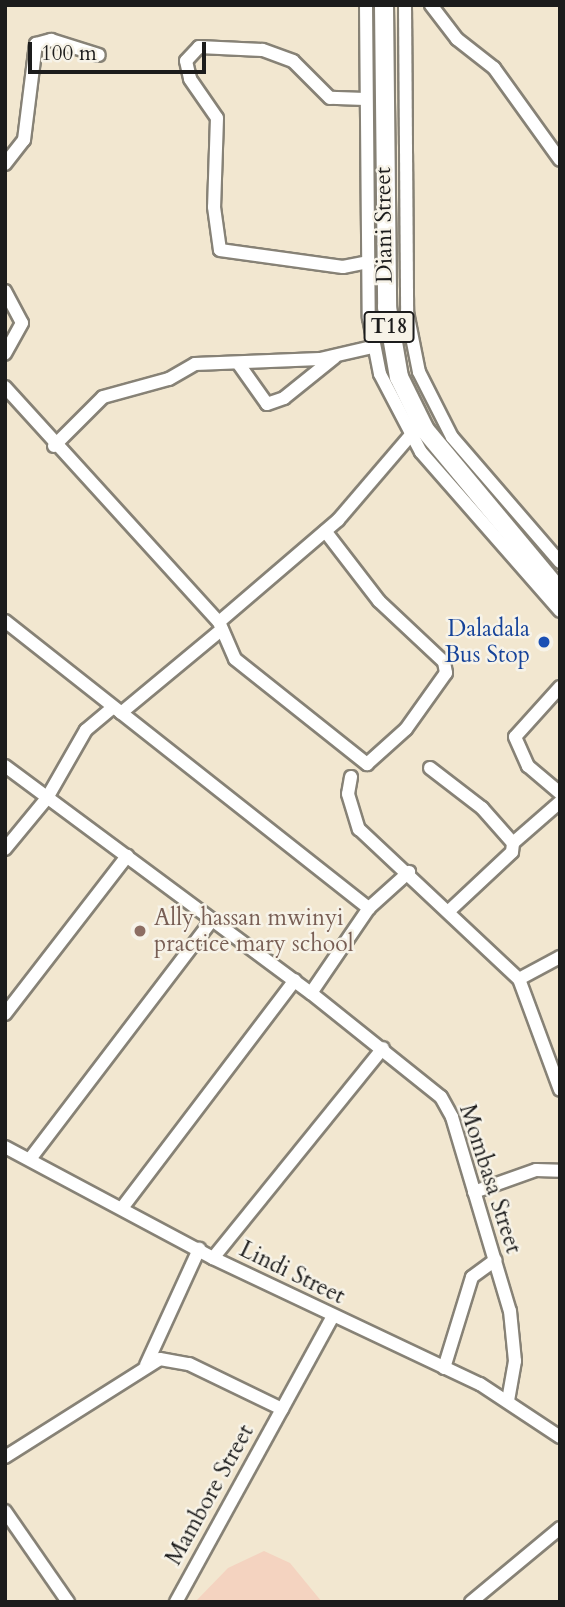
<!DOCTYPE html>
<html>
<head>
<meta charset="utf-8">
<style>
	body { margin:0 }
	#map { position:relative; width:565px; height:1607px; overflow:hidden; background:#f2e7d0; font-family:Cardo,serif }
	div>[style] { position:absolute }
	.built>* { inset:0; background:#f4d3c0 }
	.roads { filter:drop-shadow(2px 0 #878276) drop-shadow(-2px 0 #878276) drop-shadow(0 2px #878276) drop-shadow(0 -2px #878276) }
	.street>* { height:12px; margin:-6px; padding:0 6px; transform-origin:6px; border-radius:6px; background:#fff }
	.primary>* { height:18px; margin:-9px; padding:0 9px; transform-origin:9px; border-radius:9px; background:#fff }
	.dots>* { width:19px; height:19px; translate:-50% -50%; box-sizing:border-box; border:4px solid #f7f3e8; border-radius:50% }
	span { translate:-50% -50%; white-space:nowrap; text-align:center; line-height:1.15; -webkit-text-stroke:5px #f7f3e8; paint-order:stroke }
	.shield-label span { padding:2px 5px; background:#f7f3e8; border:2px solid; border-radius:5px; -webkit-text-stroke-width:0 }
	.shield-label { font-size:21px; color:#1c1c1c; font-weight:700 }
	.street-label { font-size:23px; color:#1c1c1c }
	.transit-label { font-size:23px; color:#164399 }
	.right { translate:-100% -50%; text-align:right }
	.education-label { font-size:23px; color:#785e54 }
	.left { translate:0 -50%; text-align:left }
	.frame { position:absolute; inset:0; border:7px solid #1c1c1c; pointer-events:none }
	.scale { position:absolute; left:28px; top:42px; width:178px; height:32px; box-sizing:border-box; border:4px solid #1c1c1c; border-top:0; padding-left:9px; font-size:21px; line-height:24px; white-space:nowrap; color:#1c1c1c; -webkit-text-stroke:5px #f7f3e8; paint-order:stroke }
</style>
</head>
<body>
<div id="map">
	<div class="built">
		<div style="clip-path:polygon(264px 1551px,290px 1563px,322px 1602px,195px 1602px,228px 1568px)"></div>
	</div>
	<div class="roads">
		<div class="street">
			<div style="left:366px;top:5px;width:313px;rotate:89.5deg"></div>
			<div style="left:369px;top:318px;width:57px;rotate:78.9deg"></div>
			<div style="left:380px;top:374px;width:88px;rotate:62.3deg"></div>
			<div style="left:421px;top:452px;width:211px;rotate:48.8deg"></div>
			<div style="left:405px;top:5px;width:307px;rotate:89.6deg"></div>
			<div style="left:407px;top:312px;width:61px;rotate:78.7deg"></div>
			<div style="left:419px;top:372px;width:73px;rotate:63.1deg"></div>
			<div style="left:452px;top:437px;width:165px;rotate:49.2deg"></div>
			<div style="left:431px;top:5px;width:43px;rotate:52.6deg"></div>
			<div style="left:457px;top:39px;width:47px;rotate:38.1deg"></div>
			<div style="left:494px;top:68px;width:113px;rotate:54.3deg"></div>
			<div style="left:365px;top:99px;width:35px;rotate:-178deg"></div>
			<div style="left:330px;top:98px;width:52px;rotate:-135deg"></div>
			<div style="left:293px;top:61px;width:33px;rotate:-160deg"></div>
			<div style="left:262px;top:50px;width:63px;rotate:-177.3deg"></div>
			<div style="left:199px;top:47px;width:19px;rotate:133deg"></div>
			<div style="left:186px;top:61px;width:18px;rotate:77deg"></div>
			<div style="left:190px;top:79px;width:47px;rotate:55.3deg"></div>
			<div style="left:217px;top:118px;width:89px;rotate:91.9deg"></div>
			<div style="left:214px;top:207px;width:43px;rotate:82.1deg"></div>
			<div style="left:220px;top:250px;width:124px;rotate:7.9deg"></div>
			<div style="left:343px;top:267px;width:25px;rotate:-11deg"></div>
			<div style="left:5px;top:164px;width:31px;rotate:-52deg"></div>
			<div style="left:24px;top:140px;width:97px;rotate:-82.9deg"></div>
			<div style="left:36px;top:44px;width:16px;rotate:-15deg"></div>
			<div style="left:51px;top:40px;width:50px;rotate:17.4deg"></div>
			<div style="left:5px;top:291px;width:36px;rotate:62deg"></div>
			<div style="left:22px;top:323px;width:35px;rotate:119deg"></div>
			<div style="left:238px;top:363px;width:50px;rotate:54.7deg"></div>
			<div style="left:267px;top:404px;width:18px;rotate:-19deg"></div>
			<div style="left:284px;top:398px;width:65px;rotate:-38.8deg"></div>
			<div style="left:5px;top:387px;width:318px;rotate:47.7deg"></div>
			<div style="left:219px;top:622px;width:40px;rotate:66.6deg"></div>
			<div style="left:235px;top:659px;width:169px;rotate:38.5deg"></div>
			<div style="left:367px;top:764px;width:52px;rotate:-41.9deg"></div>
			<div style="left:406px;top:729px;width:69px;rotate:-54.5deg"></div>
			<div style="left:446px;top:673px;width:11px;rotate:-100deg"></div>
			<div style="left:444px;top:662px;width:89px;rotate:-136.8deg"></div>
			<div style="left:379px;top:601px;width:88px;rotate:-127.6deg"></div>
			<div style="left:54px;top:446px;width:69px;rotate:-45deg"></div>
			<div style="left:103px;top:397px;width:68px;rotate:-15.3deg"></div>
			<div style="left:169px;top:379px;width:30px;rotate:-30deg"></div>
			<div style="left:195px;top:364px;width:125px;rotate:-2.3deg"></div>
			<div style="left:320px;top:359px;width:53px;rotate:-13deg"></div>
			<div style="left:5px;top:621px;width:464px;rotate:38.3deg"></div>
			<div style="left:219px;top:622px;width:157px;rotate:-40.6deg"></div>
			<div style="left:338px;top:520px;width:111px;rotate:-49.4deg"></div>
			<div style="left:560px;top:687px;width:67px;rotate:132deg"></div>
			<div style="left:515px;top:737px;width:32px;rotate:66deg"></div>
			<div style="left:528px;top:766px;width:42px;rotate:40.2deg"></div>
			<div style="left:121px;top:713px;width:131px;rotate:-39.7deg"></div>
			<div style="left:5px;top:766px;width:381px;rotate:36.6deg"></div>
			<div style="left:311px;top:993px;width:166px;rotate:38.7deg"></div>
			<div style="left:441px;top:1097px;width:23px;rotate:61deg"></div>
			<div style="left:452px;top:1117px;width:202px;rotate:73.4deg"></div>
			<div style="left:510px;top:1311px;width:50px;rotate:84.3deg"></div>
			<div style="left:515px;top:1361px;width:39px;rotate:100deg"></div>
			<div style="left:430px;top:768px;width:66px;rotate:37.6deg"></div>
			<div style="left:482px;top:808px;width:47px;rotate:48.5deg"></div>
			<div style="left:513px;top:843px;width:9px;rotate:96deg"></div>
			<div style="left:512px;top:852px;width:85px;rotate:136.9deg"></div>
			<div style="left:351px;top:777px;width:17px;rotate:100deg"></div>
			<div style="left:348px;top:794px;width:37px;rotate:73deg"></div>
			<div style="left:359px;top:829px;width:219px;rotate:43.2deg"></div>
			<div style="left:519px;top:979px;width:118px;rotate:69.7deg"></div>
			<div style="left:513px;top:843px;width:62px;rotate:-41.1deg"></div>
			<div style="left:5px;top:849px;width:66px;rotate:-50.5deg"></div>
			<div style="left:47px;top:798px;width:78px;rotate:-60.2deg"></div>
			<div style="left:86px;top:730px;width:35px;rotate:-40deg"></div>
			<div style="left:519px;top:979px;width:47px;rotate:-28.2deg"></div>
			<div style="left:311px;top:993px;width:103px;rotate:-55.7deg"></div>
			<div style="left:369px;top:908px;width:54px;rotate:-42deg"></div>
			<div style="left:5px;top:1014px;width:200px;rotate:-52.3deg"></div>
			<div style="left:5px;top:1147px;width:236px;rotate:28.1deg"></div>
			<div style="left:213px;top:1258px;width:295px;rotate:25.3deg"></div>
			<div style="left:480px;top:1384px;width:96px;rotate:33.5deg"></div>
			<div style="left:30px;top:1159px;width:300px;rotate:-52.7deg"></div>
			<div style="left:474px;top:1192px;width:66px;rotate:-19.5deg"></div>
			<div style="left:536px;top:1170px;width:24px;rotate:2deg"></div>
			<div style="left:122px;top:1208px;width:286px;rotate:-52.8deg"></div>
			<div style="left:213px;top:1258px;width:270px;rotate:-51deg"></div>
			<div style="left:146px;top:1365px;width:128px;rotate:-65.4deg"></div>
			<div style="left:444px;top:1368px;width:95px;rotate:-72.9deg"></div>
			<div style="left:472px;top:1277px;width:29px;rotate:-36deg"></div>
			<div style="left:5px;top:1457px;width:183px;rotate:-32.3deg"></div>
			<div style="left:160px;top:1359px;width:29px;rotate:10deg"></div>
			<div style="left:189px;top:1364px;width:103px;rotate:25.8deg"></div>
			<div style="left:282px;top:1409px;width:106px;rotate:-61.3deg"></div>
			<div style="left:5px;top:1511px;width:111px;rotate:55.3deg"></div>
			<div style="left:176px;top:1602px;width:220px;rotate:-61.2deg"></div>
			<div style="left:471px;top:1602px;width:116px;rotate:-39.7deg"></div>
		</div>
		<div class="primary">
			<div style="left:384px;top:5px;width:302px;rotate:89.4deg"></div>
			<div style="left:387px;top:307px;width:71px;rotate:80.3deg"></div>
			<div style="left:399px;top:377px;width:59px;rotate:63.9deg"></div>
			<div style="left:425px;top:430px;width:211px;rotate:50.2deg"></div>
		</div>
	</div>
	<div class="dots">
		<div style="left:544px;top:642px;background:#1a4fb4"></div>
		<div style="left:140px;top:931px;background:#8d6e63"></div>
	</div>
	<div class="shield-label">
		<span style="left:389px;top:327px">T18</span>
	</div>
	<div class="street-label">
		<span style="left:384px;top:225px;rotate:-91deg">Diani Street</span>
		<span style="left:490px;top:1179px;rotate:72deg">Mombasa Street</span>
		<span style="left:292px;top:1273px;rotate:26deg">Lindi Street</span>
		<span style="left:210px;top:1495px;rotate:-61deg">Mambore Street</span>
	</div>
	<div class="transit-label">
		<span class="right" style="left:530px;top:642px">Daladala<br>Bus Stop</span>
	</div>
	<div class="education-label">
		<span class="left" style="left:154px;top:931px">Ally hassan mwinyi<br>practice mary school</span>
	</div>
	<div class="frame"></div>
	<div class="scale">100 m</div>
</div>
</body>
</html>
